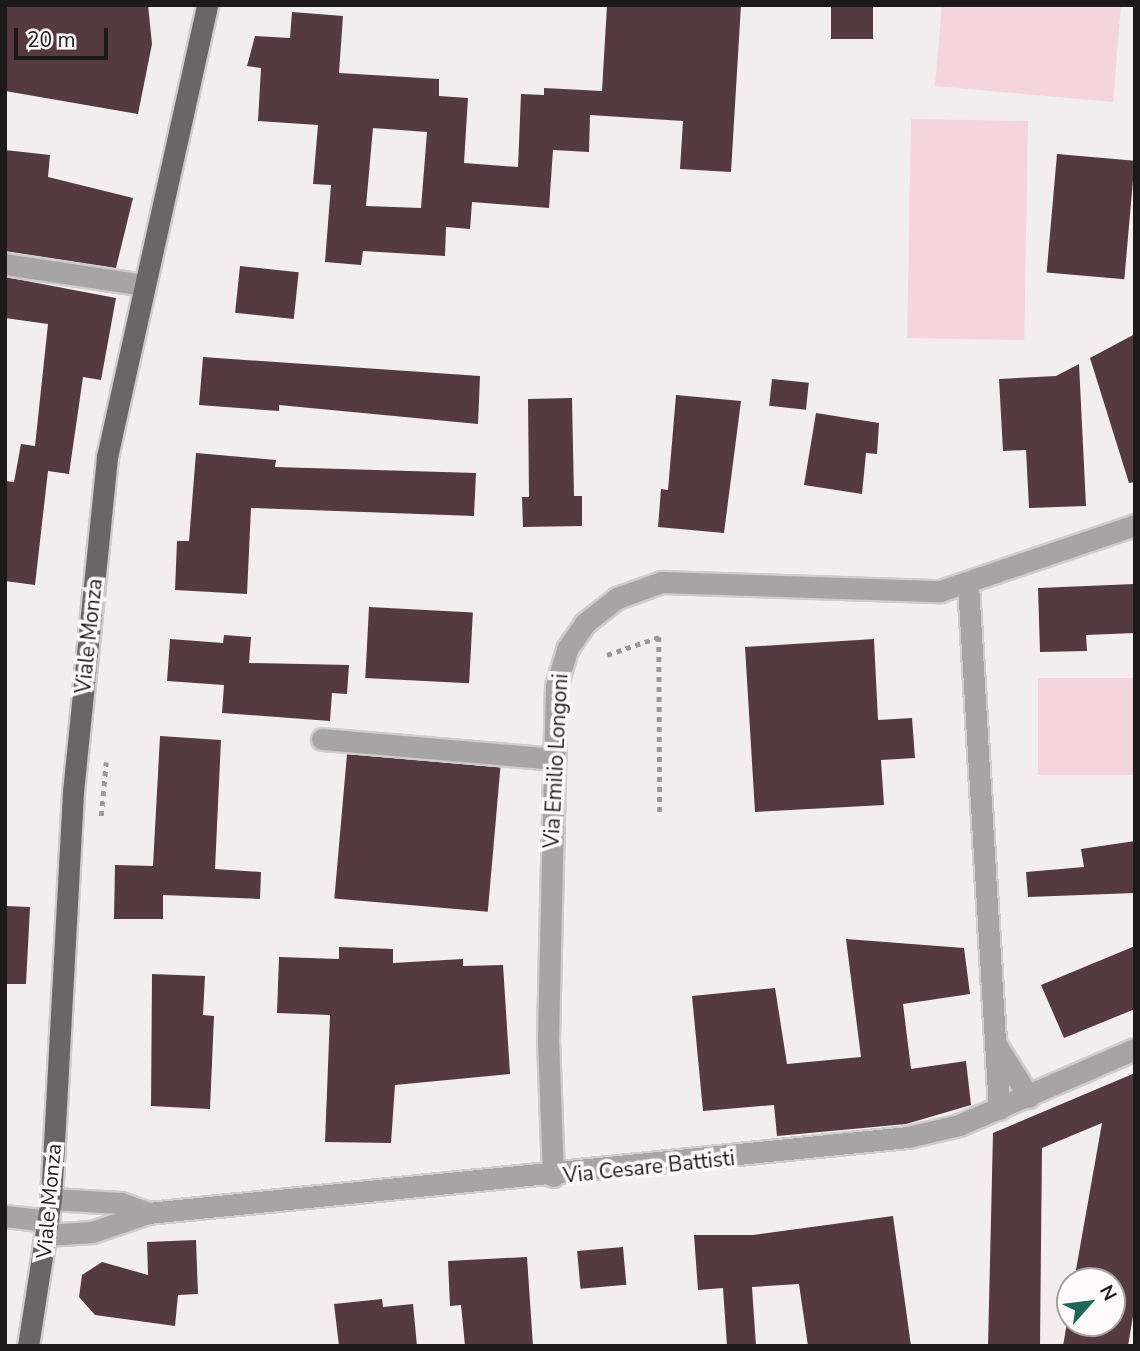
<!DOCTYPE html>
<html>
<head>
<meta charset="utf-8">
<style>
	body { margin:0 }
	#map { position:relative; width:1140px; height:1351px; overflow:hidden; background:#f2edee; font-family:"Nunito Sans",sans-serif }
	div>[style] { position:absolute }
	.green>* { inset:0; background:#f4d5dd; transform-origin:0 0 }
	.building>* { inset:0; background:#563a42; transform-origin:0 0 }
	.path>* { height:4.5px; margin-top:-2.25px; transform-origin:0; background:repeating-linear-gradient(90deg,#9c9899 0 5px,transparent 0 10px) }
	.roads { filter:drop-shadow(2px 0 #d0cbcc) drop-shadow(-2px 0 #d0cbcc) drop-shadow(0 2px #d0cbcc) drop-shadow(0 -2px #d0cbcc) }
	.minor>* { height:21px; margin:-10.5px; padding:0 10.5px; transform-origin:10.5px; border-radius:10.5px; background:#a6a4a4 }
	.major>* { height:21px; margin:-10.5px; padding:0 10.5px; transform-origin:10.5px; border-radius:10.5px; background:#6a6667 }
	span { translate:-50% -50%; white-space:nowrap; text-align:center; line-height:1.15; -webkit-text-stroke:7px #fffbfc; paint-order:stroke }
	.street-label { font-size:21px; color:#1b1919 }
	.frame { position:absolute; inset:0; border:7px solid #1b1919; pointer-events:none }
	.north { position:absolute; left:1056px; top:1267px; width:70px; height:70px; box-sizing:border-box; background:#fffbfc; border:2px solid #a4a1a1; border-radius:50%; rotate:62deg; font-size:19px; font-weight:700; line-height:28px; text-align:center; color:#1b1919 }
	.north::after { content:''; display:block; margin:auto; width:24px; height:32px; background:#1e665a; clip-path:polygon(50% 0,100% 100%,50% 72%,0 100%) }
	.scale { position:absolute; left:14px; top:28px; width:94px; height:32px; box-sizing:border-box; border:4px solid #1b1919; border-top:0; padding-left:9px; font-size:21px; line-height:24px; white-space:nowrap; color:#1b1919; -webkit-text-stroke:5px #fffbfc; paint-order:stroke }
</style>
</head>
<body>
<div id="map">
	<div class="green">
		<div style="clip-path:polygon(942px 5px,1121px 5px,1113px 102px,935px 86px)"></div>
		<div style="left:911px;top:119px;width:117px;height:219px;rotate:1deg"></div>
		<div style="left:1135px;top:678px;width:97px;height:97px;rotate:90deg"></div>
	</div>
	<div class="building">
		<div style="clip-path:polygon(5px 5px,148px 5px,152px 44px,138px 114px,5px 91px)"></div>
		<div style="clip-path:polygon(evenodd,607px 5px,741px 5px,731px 172px,680px 169px,683px 121px,590px 115px,589px 152px,553px 150px,549px 208px,472px 202px,470px 229px,446px 227px,445px 256px,363px 251px,361px 265px,325px 262px,331px 185px,313px 184px,318px 125px,258px 121px,261px 68px,247px 66px,255px 36px,290px 38px,292px 12px,343px 16px,339px 73px,439px 79px,439px 96px,468px 98px,464px 163px,518px 167px,521px 94px,544px 95px,544px 88px,602px 91px,607px 5px,373px 128px,427px 132px,421px 208px,366px 206px,373px 128px)"></div>
		<div style="left:831px;top:5px;width:42px;height:34px"></div>
		<div style="clip-path:polygon(5px 150px,50px 155px,48px 177px,133px 198px,116px 268px,5px 251px)"></div>
		<div style="left:1057px;top:154px;width:78px;height:119px;rotate:5deg"></div>
		<div style="left:240px;top:266px;width:59px;height:47px;rotate:6deg"></div>
		<div style="clip-path:polygon(5px 277px,116px 298px,101px 380px,83px 377px,69px 474px,48px 471px,35px 585px,5px 581px,5px 481px,14px 482px,21px 444px,35px 446px,48px 324px,5px 318px)"></div>
		<div style="clip-path:polygon(1135px 334px,1135px 482px,1129px 483px,1090px 358px)"></div>
		<div style="clip-path:polygon(203px 357px,480px 376px,478px 424px,279px 405px,279px 411px,199px 405px)"></div>
		<div style="clip-path:polygon(1079px 364px,1086px 506px,1029px 508px,1026px 450px,1003px 451px,999px 379px,1056px 376px)"></div>
		<div style="left:772px;top:379px;width:37px;height:27px;rotate:6deg"></div>
		<div style="clip-path:polygon(676px 395px,741px 401px,724px 533px,658px 527px,661px 489px,668px 490px)"></div>
		<div style="clip-path:polygon(572px 398px,574px 496px,582px 496px,582px 526px,523px 527px,522px 497px,529px 497px,528px 399px)"></div>
		<div style="clip-path:polygon(816px 413px,879px 423px,877px 454px,866px 453px,862px 494px,804px 485px)"></div>
		<div style="clip-path:polygon(196px 453px,276px 460px,275px 467px,476px 473px,474px 516px,251px 508px,247px 594px,175px 590px,177px 541px,189px 541px)"></div>
		<div style="clip-path:polygon(1135px 584px,1135px 633px,1086px 635px,1087px 651px,1040px 652px,1038px 588px)"></div>
		<div style="left:369px;top:607px;width:104px;height:71px;rotate:3deg"></div>
		<div style="clip-path:polygon(224px 635px,251px 637px,249px 663px,349px 665px,347px 694px,332px 693px,330px 721px,222px 713px,224px 685px,167px 681px,170px 639px,223px 643px)"></div>
		<div style="clip-path:polygon(874px 639px,878px 720px,912px 718px,915px 758px,881px 760px,884px 805px,755px 812px,745px 647px)"></div>
		<div style="clip-path:polygon(160px 736px,221px 740px,215px 869px,261px 872px,260px 899px,163px 895px,163px 919px,114px 919px,115px 865px,153px 866px)"></div>
		<div style="left:347px;top:754px;width:154px;height:145px;rotate:5deg"></div>
		<div style="clip-path:polygon(1135px 841px,1135px 893px,1028px 897px,1026px 872px,1084px 867px,1081px 849px)"></div>
		<div style="clip-path:polygon(5px 906px,30px 907px,26px 984px,5px 984px)"></div>
		<div style="clip-path:polygon(846px 939px,964px 948px,970px 994px,903px 1004px,911px 1069px,966px 1061px,971px 1105px,906px 1124px,777px 1136px,774px 1105px,703px 1111px,692px 996px,775px 988px,787px 1064px,861px 1057px)"></div>
		<div style="clip-path:polygon(1135px 946px,1135px 1009px,1064px 1038px,1041px 985px)"></div>
		<div style="clip-path:polygon(339px 947px,393px 949px,393px 963px,463px 959px,463px 966px,503px 965px,510px 1074px,395px 1085px,391px 1143px,325px 1142px,330px 1015px,277px 1013px,279px 957px,339px 959px)"></div>
		<div style="clip-path:polygon(152px 974px,205px 976px,203px 1015px,214px 1016px,210px 1109px,151px 1106px)"></div>
		<div style="clip-path:polygon(1135px 1073px,1135px 1304px,1128px 1346px,1063px 1346px,1070px 1305px,1070px 1323px,1112px 1323px,1112px 1281px,1074px 1281px,1102px 1123px,1042px 1148px,1040px 1346px,988px 1346px,993px 1133px)"></div>
		<div style="clip-path:polygon(893px 1216px,911px 1346px,808px 1346px,799px 1284px,752px 1287px,756px 1346px,727px 1346px,723px 1288px,698px 1290px,694px 1235px,753px 1235px)"></div>
		<div style="clip-path:polygon(196px 1240px,198px 1294px,178px 1295px,175px 1326px,95px 1315px,79px 1297px,82px 1275px,102px 1262px,148px 1275px,147px 1242px)"></div>
		<div style="left:623px;top:1247px;width:38px;height:46px;rotate:85deg"></div>
		<div style="clip-path:polygon(527px 1257px,533px 1346px,465px 1346px,461px 1305px,450px 1306px,448px 1261px)"></div>
		<div style="clip-path:polygon(382px 1299px,383px 1307px,413px 1304px,417px 1346px,339px 1346px,334px 1304px)"></div>
	</div>
	<div class="path">
		<div style="left:607px;top:655px;width:55px;rotate:-19.1deg"></div>
		<div style="left:659px;top:637px;width:178px;rotate:89.7deg"></div>
		<div style="left:101px;top:816px;width:54px;rotate:-84.7deg"></div>
	</div>
	<div class="roads">
		<div class="minor">
			<div style="left:5px;top:264px;width:141px;rotate:8.6deg"></div>
			<div style="left:968px;top:584px;width:526px;rotate:86.62deg"></div>
			<div style="left:322px;top:739px;width:233px;rotate:4.9deg"></div>
			<div style="left:997px;top:1046px;width:60px;rotate:57.9deg"></div>
			<div style="left:553px;top:1176px;width:138px;rotate:-92.1deg"></div>
			<div style="left:548px;top:1038px;width:352px;rotate:-88.7deg"></div>
			<div style="left:556px;top:686px;width:39px;rotate:-73deg"></div>
			<div style="left:567px;top:649px;width:32px;rotate:-55deg"></div>
			<div style="left:585px;top:623px;width:41px;rotate:-38deg"></div>
			<div style="left:617px;top:598px;width:48px;rotate:-19.6deg"></div>
			<div style="left:662px;top:582px;width:278px;rotate:1.9deg"></div>
			<div style="left:940px;top:591px;width:206px;rotate:-18.7deg"></div>
			<div style="left:51px;top:1199px;width:70px;rotate:3.3deg"></div>
			<div style="left:121px;top:1203px;width:29px;rotate:20deg"></div>
			<div style="left:5px;top:1216px;width:44px;rotate:6.5deg"></div>
			<div style="left:47px;top:1235px;width:45px;rotate:-3.8deg"></div>
			<div style="left:92px;top:1232px;width:59px;rotate:-18.7deg"></div>
			<div style="left:148px;top:1213px;width:764px;rotate:-5.71deg"></div>
			<div style="left:908px;top:1137px;width:52px;rotate:-13.2deg"></div>
			<div style="left:959px;top:1125px;width:192px;rotate:-23.4deg"></div>
		</div>
		<div class="major">
			<div style="left:28px;top:1346px;width:149px;rotate:-81.1deg"></div>
			<div style="left:51px;top:1199px;width:408px;rotate:-86.9deg"></div>
			<div style="left:73px;top:792px;width:337px;rotate:-84.2deg"></div>
			<div style="left:107px;top:457px;width:463px;rotate:-77.5deg"></div>
		</div>
	</div>
	<div class="street-label">
		<span style="left:89px;top:636px;rotate:-84deg">Viale Monza</span>
		<span style="left:556px;top:761px;rotate:-87deg">Via Emilio Longoni</span>
		<span style="left:649px;top:1167px;rotate:-6deg">Via Cesare Battisti</span>
		<span style="left:49px;top:1201px;rotate:-85deg">Viale Monza</span>
	</div>
	<div class="frame"></div>
	<div class="north">N</div>
	<div class="scale">20 m</div>
</div>
</body>
</html>
